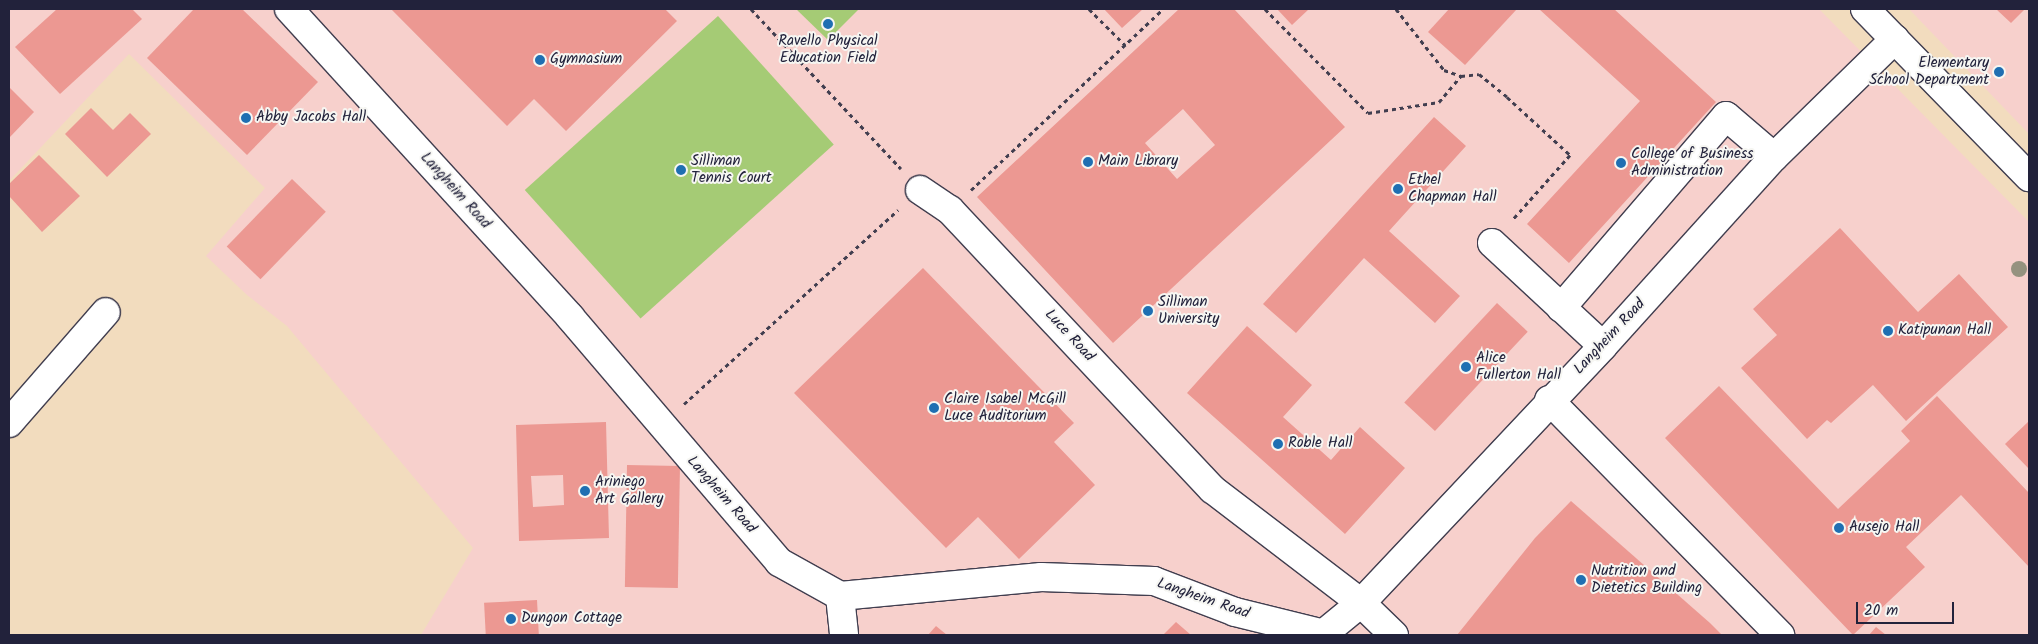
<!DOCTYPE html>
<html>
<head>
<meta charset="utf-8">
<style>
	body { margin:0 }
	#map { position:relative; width:2038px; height:644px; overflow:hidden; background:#f2dcbe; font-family:Kalam,sans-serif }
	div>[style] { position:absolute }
	.built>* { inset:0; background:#f7d0cc }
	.green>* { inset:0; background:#a5cb75; transform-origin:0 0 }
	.building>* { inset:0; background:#ec9892; transform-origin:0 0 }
	.path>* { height:3px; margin-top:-1.5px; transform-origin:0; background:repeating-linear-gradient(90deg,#413e4f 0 4px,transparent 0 8px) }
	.roads { filter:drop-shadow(1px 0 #413e4f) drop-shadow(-1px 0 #413e4f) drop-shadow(0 1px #413e4f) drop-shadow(0 -1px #413e4f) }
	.minor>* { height:28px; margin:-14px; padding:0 14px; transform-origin:14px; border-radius:14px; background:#fff }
	.major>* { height:28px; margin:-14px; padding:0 14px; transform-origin:14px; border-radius:14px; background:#fff }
	.trees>* { width:16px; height:16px; margin:-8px; border-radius:50%; background:#95927f }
	.dots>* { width:14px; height:14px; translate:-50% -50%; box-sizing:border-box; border:2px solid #f6f6f2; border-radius:50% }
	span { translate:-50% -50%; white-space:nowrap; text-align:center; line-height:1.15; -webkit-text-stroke:4px #f6f6f2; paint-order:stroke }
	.poi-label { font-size:15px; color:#22223b }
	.left { translate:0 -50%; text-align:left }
	.right { translate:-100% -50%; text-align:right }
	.street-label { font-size:15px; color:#22223b }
	.frame { position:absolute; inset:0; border:10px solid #22223b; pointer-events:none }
	.scale { position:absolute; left:1856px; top:602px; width:98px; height:22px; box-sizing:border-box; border:2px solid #22223b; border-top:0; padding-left:6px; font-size:15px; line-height:18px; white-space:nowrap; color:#22223b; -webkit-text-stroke:4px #f6f6f2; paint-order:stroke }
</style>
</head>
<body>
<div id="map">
	<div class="built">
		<div style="clip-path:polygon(9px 9px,1819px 9px,2029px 222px,2029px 635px,421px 635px,473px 548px,287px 326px,247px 295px,206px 256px,265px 188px,129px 54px,9px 181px)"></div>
		<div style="clip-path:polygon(1909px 9px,2029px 9px,2029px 134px)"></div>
	</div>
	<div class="green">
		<div style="clip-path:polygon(796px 9px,859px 9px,828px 40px)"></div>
		<div style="left:718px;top:16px;width:173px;height:260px;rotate:48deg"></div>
	</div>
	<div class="building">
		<div style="clip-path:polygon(57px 9px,132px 9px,142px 19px,60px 94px,15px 47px)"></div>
		<div style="clip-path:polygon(194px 9px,242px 9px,318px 82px,247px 155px,147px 58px)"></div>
		<div style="clip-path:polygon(391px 9px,665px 9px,677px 21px,566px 131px,534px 99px,507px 126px)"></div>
		<div style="clip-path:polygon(1104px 9px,1143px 9px,1122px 28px)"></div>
		<div style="clip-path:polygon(evenodd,1179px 9px,1234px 9px,1345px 127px,1113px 343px,977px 197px,1179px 9px,1183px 109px,1215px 145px,1177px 179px,1145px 143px,1183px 109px)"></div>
		<div style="clip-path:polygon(1277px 9px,1309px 9px,1292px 25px)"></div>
		<div style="clip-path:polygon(1449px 9px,1517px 9px,1465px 65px,1428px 32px)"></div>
		<div style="clip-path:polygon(1539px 9px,1614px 9px,1716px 102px,1569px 263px,1527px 224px,1640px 101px)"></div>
		<div style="clip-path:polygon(1996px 9px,2025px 9px,2011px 23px)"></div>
		<div style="clip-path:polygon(9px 87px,34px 112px,9px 138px)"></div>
		<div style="clip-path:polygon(91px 108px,113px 130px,130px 113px,151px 134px,107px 177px,65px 134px)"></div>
		<div style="clip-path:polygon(1434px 117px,1466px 146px,1389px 231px,1460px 296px,1435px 323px,1364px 258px,1296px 333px,1263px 304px)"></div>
		<div style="clip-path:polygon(39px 155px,80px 196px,42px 232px,9px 196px,9px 184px)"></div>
		<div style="left:292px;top:179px;width:47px;height:94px;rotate:44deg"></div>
		<div style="clip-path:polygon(1840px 228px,1918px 312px,1959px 274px,2008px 327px,1906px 421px,1873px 385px,1831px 423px,1827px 420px,1807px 439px,1741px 368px,1777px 335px,1753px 309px)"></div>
		<div style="clip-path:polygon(923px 268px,1074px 423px,1054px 442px,1095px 485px,1019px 559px,978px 517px,946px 548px,794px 393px)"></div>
		<div style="left:1497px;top:303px;width:42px;height:136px;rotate:43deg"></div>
		<div style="clip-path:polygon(1247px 326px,1312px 385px,1283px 417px,1331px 460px,1360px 427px,1405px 468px,1345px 534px,1187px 393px)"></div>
		<div style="clip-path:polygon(1719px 386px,1838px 509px,1910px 441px,1901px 431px,1937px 396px,2029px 493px,2029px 567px,1961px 495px,1906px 547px,1925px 567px,1853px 635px,1665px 438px)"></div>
		<div style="clip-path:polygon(2029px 421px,2029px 469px,2005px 444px)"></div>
		<div style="clip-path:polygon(evenodd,606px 422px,609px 538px,519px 541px,516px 425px,606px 422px,563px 475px,564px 505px,533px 507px,531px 476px,563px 475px)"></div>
		<div style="left:627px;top:465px;width:53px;height:122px;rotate:1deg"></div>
		<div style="clip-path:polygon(1571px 501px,1710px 623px,1722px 635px,1457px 635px,1535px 538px)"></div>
		<div style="left:537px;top:600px;width:35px;height:53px;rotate:87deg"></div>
		<div style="clip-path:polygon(1176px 622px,1191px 635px,1163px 635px)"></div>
		<div style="clip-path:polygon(936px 626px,947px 635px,928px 635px)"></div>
		<div style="clip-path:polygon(1876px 627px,1886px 635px,1869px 635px)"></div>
	</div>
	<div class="path">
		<div style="left:751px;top:9px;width:219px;rotate:46.8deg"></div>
		<div style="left:1089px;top:9px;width:51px;rotate:45deg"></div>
		<div style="left:1265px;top:9px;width:146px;rotate:45.3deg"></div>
		<div style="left:1368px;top:113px;width:72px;rotate:-8.8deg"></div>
		<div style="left:1439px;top:102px;width:34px;rotate:-50deg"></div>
		<div style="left:1461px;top:76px;width:18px;rotate:-6deg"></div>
		<div style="left:1479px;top:74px;width:36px;rotate:39deg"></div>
		<div style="left:1507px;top:97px;width:86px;rotate:42.6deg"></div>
		<div style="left:1570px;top:155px;width:87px;rotate:131.7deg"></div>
		<div style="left:1396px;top:9px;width:78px;rotate:51.8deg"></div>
		<div style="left:1444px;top:70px;width:18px;rotate:19deg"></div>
		<div style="left:971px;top:190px;width:264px;rotate:-43.3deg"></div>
		<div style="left:684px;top:404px;width:289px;rotate:-42.2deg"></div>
	</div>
	<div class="roads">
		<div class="minor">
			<div style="left:289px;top:9px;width:417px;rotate:47.6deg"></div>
			<div style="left:570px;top:317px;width:322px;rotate:49.5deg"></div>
			<div style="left:779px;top:562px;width:70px;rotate:29.1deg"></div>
			<div style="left:840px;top:596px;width:202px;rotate:-5.4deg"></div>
			<div style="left:1041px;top:577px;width:113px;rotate:2deg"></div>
			<div style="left:1154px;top:581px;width:87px;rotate:20.9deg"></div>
			<div style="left:1235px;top:612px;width:92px;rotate:13.9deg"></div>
			<div style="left:920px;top:190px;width:36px;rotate:34deg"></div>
			<div style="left:950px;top:210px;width:383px;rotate:46.8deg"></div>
			<div style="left:1212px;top:489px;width:188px;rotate:37.4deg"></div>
			<div style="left:1361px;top:603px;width:46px;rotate:44.1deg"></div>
			<div style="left:1492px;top:243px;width:151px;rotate:42.9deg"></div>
			<div style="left:1561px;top:308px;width:253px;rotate:-49.3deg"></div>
			<div style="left:1726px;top:116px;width:63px;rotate:40.5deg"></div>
			<div style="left:1549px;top:400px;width:330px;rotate:45.5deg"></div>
			<div style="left:9px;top:423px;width:147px;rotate:-48.9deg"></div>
			<div style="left:840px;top:596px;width:39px;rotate:84deg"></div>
			<div style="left:1322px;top:635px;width:50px;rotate:-39.4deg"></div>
			<div style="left:1361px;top:603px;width:353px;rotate:-46.7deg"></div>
			<div style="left:1603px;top:346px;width:255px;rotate:-47.9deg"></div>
			<div style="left:1774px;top:157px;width:169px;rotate:-44.3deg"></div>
		</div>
		<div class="major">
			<div style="left:1865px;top:9px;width:235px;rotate:45.7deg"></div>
		</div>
	</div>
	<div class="trees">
		<div style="left:2019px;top:269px"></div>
	</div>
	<div class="dots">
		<div style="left:828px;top:24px;background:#1f6fb2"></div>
		<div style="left:540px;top:60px;background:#1f6fb2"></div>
		<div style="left:1999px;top:72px;background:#1f6fb2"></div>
		<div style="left:246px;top:118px;background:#1f6fb2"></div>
		<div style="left:1088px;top:162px;background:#1f6fb2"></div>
		<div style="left:1621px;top:163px;background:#1f6fb2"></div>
		<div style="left:681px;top:170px;background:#1f6fb2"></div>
		<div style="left:1398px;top:189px;background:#1f6fb2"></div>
		<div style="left:1148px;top:311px;background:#1f6fb2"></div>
		<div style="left:1888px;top:331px;background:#1f6fb2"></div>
		<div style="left:1466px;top:367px;background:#1f6fb2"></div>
		<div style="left:934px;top:408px;background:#1f6fb2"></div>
		<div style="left:1278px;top:444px;background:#1f6fb2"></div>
		<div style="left:585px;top:491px;background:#1f6fb2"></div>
		<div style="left:1839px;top:528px;background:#1f6fb2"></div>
		<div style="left:1581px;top:580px;background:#1f6fb2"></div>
		<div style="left:511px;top:619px;background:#1f6fb2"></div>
	</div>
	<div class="poi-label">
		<span style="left:828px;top:50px">Ravello Physical<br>Education Field</span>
		<span class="left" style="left:550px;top:60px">Gymnasium</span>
		<span class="right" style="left:1989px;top:72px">Elementary<br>School Department</span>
		<span class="left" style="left:256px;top:118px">Abby Jacobs Hall</span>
		<span class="left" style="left:1631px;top:163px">College of Business<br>Administration</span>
		<span class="left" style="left:691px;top:170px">Silliman<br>Tennis Court</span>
		<span class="left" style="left:1098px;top:162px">Main Library</span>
		<span class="left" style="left:1408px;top:189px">Ethel<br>Chapman Hall</span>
		<span class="left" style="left:1158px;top:311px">Silliman<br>University</span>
		<span class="left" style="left:1898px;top:331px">Katipunan Hall</span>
		<span class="left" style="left:1476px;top:367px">Alice<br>Fullerton Hall</span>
		<span class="left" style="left:944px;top:408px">Claire Isabel McGill<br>Luce Auditorium</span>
		<span class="left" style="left:1288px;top:444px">Roble Hall</span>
		<span class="left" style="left:595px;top:491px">Ariniego<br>Art Gallery</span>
		<span class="left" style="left:1849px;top:528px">Ausejo Hall</span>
		<span class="left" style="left:1591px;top:580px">Nutrition and<br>Dietetics Building</span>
		<span class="left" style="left:521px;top:619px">Dungon Cottage</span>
	</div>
	<div class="street-label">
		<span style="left:455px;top:191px;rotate:48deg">Langheim Road</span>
		<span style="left:1069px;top:336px;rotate:47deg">Luce Road</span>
		<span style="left:1610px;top:337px;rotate:-47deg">Langheim Road</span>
		<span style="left:721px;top:495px;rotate:49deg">Langheim Road</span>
		<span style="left:1203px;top:599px;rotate:19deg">Langheim Road</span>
	</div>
	<div class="frame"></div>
	<div class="scale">20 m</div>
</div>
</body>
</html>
